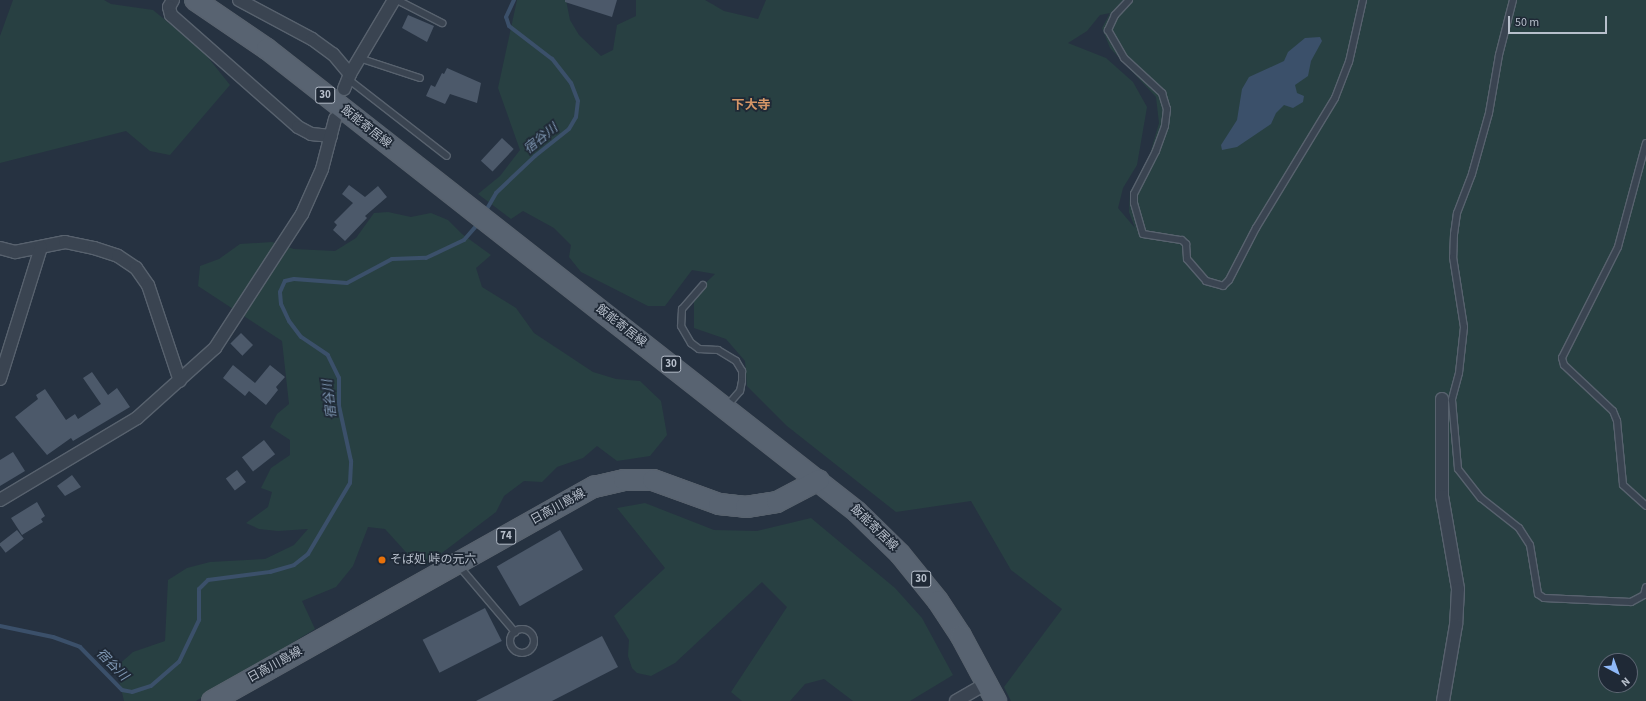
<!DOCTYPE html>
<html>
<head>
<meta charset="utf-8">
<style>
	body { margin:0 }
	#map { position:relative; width:1646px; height:701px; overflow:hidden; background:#263241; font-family:"Source Sans 3","Noto Sans JP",sans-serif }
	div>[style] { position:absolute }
	.green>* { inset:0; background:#284042 }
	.water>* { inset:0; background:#3b506a }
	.stream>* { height:4px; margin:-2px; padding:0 2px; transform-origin:2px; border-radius:2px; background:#3b506a }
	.building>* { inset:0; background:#4c596a; transform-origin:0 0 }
	.roads { filter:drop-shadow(1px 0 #58626e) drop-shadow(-1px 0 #58626e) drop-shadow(0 1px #58626e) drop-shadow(0 -1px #58626e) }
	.service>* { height:6px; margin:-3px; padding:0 3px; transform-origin:3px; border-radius:3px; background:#3a4451 }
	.service>.ring { margin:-3px; padding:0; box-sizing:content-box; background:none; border:6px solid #3a4451; border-radius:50% }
	.minor>* { height:12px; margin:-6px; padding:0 6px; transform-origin:6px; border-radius:6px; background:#3a4451 }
	.primary>* { height:20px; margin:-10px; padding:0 10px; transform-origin:10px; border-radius:10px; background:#586371 }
	.dots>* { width:11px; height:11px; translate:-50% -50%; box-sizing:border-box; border:2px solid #1f2936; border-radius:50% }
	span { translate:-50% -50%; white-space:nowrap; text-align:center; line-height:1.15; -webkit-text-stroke:3.5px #1f2936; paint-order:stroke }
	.shield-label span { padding:1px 3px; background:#1f2936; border:1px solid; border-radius:3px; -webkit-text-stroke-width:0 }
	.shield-label { font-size:11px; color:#b7bfcb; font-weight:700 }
	.street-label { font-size:12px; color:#b7bfcb }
	.poi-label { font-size:12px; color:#b7bfcb }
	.left { translate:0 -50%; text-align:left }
	.neighbourhood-label { font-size:13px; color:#d69667; font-weight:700 }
	.water-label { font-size:13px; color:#7e96b2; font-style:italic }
	.north { position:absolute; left:1598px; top:653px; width:40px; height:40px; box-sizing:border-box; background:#1f2936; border:1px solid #5c6572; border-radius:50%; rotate:139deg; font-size:11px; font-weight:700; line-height:16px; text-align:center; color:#b7bfcb }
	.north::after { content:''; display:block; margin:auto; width:14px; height:18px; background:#8fb9f8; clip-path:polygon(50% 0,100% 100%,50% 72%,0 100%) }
	.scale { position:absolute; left:1508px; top:16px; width:99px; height:18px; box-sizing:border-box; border:2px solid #b7bfcb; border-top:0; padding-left:5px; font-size:12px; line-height:14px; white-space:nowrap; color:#b7bfcb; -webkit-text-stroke:3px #1f2936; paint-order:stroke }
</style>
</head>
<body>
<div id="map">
	<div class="green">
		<div style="clip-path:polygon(13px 0,104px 0,111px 4px,153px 10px,202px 50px,230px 85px,170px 155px,150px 151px,126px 131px,0 163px,0 36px)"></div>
		<div style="clip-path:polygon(evenodd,517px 0,566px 0,570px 20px,579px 35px,601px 56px,613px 50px,617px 25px,636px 16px,636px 0,705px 0,724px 11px,758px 19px,766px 0,1646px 0,1646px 701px,1011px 701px,1004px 687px,1062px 609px,1011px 570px,971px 501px,896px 512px,787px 426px,747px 386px,745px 361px,726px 339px,694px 328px,694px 294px,715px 274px,692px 270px,665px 306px,648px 306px,581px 272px,569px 257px,571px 245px,554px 228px,523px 211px,511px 219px,478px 194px,500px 176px,520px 150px,498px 88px,517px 0,1110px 13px,1102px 28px,1110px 48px,1156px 97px,1159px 123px,1148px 161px,1130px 192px,1129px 212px,1135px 228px,1118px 208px,1123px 188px,1137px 165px,1147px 107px,1133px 82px,1106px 58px,1068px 43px,1087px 31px,1100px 15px,1110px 13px,517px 0,1606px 661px,1630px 661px,1630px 685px,1606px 685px,1606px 661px)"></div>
		<div style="clip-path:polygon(388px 212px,411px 217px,431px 213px,448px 220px,462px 234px,491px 255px,476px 268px,482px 287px,516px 308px,534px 333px,593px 372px,616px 379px,640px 381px,661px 401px,667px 435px,650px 456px,617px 461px,597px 446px,583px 458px,557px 467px,542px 482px,524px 481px,504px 496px,496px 512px,426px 565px,414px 561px,385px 529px,368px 527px,353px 566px,336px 587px,302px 601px,315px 629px,196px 701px,124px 701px,116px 667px,133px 652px,165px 641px,168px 580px,187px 568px,210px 562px,265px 559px,294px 545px,308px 529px,278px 531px,259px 529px,246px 523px,268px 507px,272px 492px,261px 488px,271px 468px,290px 455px,290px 440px,270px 427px,277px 414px,289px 404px,282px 341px,198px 286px,200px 266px,219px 259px,240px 244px,272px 242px,294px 249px,335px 251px,356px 238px,374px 213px)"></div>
		<div style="clip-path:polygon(645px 503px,714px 530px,757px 531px,811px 518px,895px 588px,922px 618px,953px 675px,910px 701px,853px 701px,824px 679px,805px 684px,790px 701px,742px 701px,731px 692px,787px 607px,762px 582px,675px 663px,651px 676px,637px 673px,632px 668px,628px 656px,629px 640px,614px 616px,665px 568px,617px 508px)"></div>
	</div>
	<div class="water">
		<div style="clip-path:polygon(1320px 37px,1322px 41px,1311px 61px,1308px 76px,1295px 85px,1297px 93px,1304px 96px,1303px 102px,1293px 108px,1284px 105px,1276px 113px,1271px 124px,1237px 147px,1222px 150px,1221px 145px,1237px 120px,1242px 89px,1249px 77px,1284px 61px,1288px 52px,1305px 38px)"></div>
	</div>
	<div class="stream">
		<div style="left:484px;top:214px;width:24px;rotate:-60deg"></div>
		<div style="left:496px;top:193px;width:54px;rotate:-43.5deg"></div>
		<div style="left:535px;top:156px;width:43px;rotate:-38.5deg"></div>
		<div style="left:569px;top:129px;width:14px;rotate:-60deg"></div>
		<div style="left:576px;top:117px;width:16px;rotate:-83deg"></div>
		<div style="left:578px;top:101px;width:19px;rotate:-111deg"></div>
		<div style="left:571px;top:83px;width:31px;rotate:-128deg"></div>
		<div style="left:552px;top:59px;width:54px;rotate:-142.5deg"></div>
		<div style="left:509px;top:26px;width:9px;rotate:-108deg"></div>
		<div style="left:506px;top:17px;width:19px;rotate:-65deg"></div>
		<div style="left:0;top:626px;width:54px;rotate:11.7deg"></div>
		<div style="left:53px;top:637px;width:29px;rotate:20deg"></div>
		<div style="left:80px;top:647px;width:60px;rotate:45.7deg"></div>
		<div style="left:122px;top:690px;width:10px;rotate:11deg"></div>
		<div style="left:132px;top:692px;width:20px;rotate:-18deg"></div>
		<div style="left:151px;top:686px;width:37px;rotate:-41deg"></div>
		<div style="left:179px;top:662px;width:47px;rotate:-64.5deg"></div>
		<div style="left:199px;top:620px;width:31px;rotate:-90deg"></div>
		<div style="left:199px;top:589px;width:13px;rotate:-45deg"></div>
		<div style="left:208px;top:580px;width:63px;rotate:-7.4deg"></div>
		<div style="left:270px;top:572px;width:25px;rotate:-16deg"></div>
		<div style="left:294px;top:565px;width:18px;rotate:-38deg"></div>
		<div style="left:308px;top:554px;width:82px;rotate:-59.4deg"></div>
		<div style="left:350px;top:483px;width:22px;rotate:-87deg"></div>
		<div style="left:351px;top:461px;width:56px;rotate:-102.3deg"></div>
		<div style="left:339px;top:406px;width:28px;rotate:-90deg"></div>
		<div style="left:339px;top:378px;width:25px;rotate:-116deg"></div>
		<div style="left:328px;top:355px;width:32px;rotate:-146deg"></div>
		<div style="left:301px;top:337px;width:20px;rotate:-127deg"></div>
		<div style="left:289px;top:321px;width:19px;rotate:-115deg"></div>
		<div style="left:281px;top:304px;width:12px;rotate:-95deg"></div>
		<div style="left:280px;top:292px;width:12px;rotate:-66deg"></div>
		<div style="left:285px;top:281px;width:9px;rotate:-13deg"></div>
		<div style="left:294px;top:279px;width:53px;rotate:4.3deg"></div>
		<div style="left:347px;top:283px;width:51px;rotate:-28.1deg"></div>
		<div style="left:392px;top:259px;width:34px;rotate:-2deg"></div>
		<div style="left:426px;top:258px;width:42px;rotate:-25.3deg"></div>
		<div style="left:464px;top:240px;width:23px;rotate:-49deg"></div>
	</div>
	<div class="building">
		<div style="clip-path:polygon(565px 0,617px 0,612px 17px,565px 2px)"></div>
		<div style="clip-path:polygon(408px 15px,434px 26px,427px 42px,402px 28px)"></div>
		<div style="clip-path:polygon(447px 68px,481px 83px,477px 103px,450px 94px,445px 104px,426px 96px,431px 85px,435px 87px,442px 73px,444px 74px)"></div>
		<div style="left:502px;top:138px;width:16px;height:31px;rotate:43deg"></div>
		<div style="clip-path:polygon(349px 185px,365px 197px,378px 186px,387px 197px,365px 216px,367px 218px,345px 241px,333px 230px,337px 225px,334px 222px,353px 203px,342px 194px)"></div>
		<div style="left:241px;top:333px;width:17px;height:15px;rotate:45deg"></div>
		<div style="clip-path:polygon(233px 365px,255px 383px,270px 365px,285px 377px,276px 387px,278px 390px,266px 405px,249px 391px,245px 396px,223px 378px)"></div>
		<div style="clip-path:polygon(92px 372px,108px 395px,117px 388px,130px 407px,73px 441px,71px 438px,47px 455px,15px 417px,38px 399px,36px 395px,45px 389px,66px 420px,75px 414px,78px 419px,101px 404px,83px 378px)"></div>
		<div style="left:264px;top:440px;width:18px;height:28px;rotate:52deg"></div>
		<div style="clip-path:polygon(13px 452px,25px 471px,0 486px,0 460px)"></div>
		<div style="left:237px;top:470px;width:15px;height:14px;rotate:53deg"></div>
		<div style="clip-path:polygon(72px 475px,81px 487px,65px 496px,57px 486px)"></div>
		<div style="clip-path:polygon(37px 502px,45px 516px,41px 519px,43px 522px,22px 535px,11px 518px)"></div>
		<div style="left:17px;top:530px;width:11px;height:23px;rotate:52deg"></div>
		<div style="left:560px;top:530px;width:46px;height:73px;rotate:60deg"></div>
		<div style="left:485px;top:608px;width:37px;height:70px;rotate:63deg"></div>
		<div style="clip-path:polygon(602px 636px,618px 667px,552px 701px,476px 701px)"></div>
	</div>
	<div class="roads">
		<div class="service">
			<div style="left:397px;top:0;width:51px;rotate:27.1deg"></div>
			<div style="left:1129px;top:0;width:21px;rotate:133deg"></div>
			<div style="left:1115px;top:15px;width:17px;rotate:115deg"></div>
			<div style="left:1108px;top:30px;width:32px;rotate:60deg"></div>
			<div style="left:1124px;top:58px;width:52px;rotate:42.6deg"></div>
			<div style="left:1162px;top:93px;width:17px;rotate:73deg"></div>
			<div style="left:1167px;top:109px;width:17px;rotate:97deg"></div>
			<div style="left:1165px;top:126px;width:27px;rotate:110deg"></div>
			<div style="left:1156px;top:151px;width:48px;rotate:117.1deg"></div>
			<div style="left:1134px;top:194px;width:9px;rotate:90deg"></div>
			<div style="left:1134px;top:203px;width:32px;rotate:74deg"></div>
			<div style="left:1143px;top:234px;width:39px;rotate:9deg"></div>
			<div style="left:1182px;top:240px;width:6px;rotate:45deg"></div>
			<div style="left:1186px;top:244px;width:15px;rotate:86deg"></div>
			<div style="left:1187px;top:259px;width:29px;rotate:49deg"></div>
			<div style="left:1206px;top:281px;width:18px;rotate:16deg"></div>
			<div style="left:1223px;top:286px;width:8px;rotate:-45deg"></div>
			<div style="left:1229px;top:280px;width:59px;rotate:-62.6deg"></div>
			<div style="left:1256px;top:228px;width:152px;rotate:-58.7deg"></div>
			<div style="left:1335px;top:98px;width:39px;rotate:-69deg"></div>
			<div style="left:1349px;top:62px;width:64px;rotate:-77.3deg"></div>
			<div style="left:1513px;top:0;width:57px;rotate:104.3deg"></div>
			<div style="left:1499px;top:55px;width:59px;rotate:99.8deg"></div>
			<div style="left:1489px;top:113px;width:63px;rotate:105.6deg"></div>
			<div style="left:1472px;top:174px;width:42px;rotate:111deg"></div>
			<div style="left:1457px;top:213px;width:21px;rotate:98deg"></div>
			<div style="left:1454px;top:234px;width:23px;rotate:92deg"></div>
			<div style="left:1453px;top:257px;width:71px;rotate:81.1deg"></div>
			<div style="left:1464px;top:327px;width:46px;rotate:96.2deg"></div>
			<div style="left:1459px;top:373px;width:28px;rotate:105deg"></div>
			<div style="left:1452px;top:400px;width:69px;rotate:85deg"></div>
			<div style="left:1458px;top:469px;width:37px;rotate:52deg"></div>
			<div style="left:1481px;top:498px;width:48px;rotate:38.3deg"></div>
			<div style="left:1519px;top:528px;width:20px;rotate:57deg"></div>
			<div style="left:1530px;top:545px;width:50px;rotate:80.7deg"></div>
			<div style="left:1538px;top:594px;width:7px;rotate:34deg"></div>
			<div style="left:1544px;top:598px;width:87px;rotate:2.6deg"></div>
			<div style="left:1631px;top:602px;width:15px;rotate:-28deg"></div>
			<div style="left:1644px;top:595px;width:8px;rotate:-76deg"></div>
			<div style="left:359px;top:58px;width:64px;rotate:18.2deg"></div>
			<div style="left:348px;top:79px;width:125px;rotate:37.9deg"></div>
			<div style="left:1646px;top:143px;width:108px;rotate:105.1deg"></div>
			<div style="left:1618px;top:247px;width:124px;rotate:116.8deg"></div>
			<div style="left:1562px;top:358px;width:7px;rotate:74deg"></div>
			<div style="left:1564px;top:365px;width:67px;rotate:43.2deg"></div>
			<div style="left:1613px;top:411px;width:11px;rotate:68deg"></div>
			<div style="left:1617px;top:421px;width:64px;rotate:84.6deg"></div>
			<div style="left:1623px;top:485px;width:31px;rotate:42deg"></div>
			<div style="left:703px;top:285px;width:32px;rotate:131deg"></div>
			<div style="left:682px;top:309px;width:17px;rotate:93deg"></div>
			<div style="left:681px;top:326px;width:20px;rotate:60deg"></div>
			<div style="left:691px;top:343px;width:10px;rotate:37deg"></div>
			<div style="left:699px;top:349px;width:19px;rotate:3deg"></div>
			<div style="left:718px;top:350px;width:21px;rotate:31deg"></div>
			<div style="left:736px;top:361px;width:12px;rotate:59deg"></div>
			<div style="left:742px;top:371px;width:10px;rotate:90deg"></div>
			<div style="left:742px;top:381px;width:10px;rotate:101deg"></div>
			<div style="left:740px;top:391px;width:20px;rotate:131deg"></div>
			<div style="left:459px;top:566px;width:87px;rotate:49.7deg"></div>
			<div class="ring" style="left:510px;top:629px;width:18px;height:18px"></div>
		</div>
		<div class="minor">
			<div style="left:173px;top:0;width:8px;rotate:120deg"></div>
			<div style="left:169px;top:7px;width:8px;rotate:76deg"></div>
			<div style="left:171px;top:15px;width:169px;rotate:41.4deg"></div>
			<div style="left:298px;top:127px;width:15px;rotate:28deg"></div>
			<div style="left:311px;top:134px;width:20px;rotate:6deg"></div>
			<div style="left:239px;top:0;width:83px;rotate:28.1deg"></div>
			<div style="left:312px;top:39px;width:26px;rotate:36deg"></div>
			<div style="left:333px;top:54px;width:26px;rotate:50deg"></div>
			<div style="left:344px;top:89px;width:16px;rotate:-68deg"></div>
			<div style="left:350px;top:74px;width:86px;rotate:-59.3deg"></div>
			<div style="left:0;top:248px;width:16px;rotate:15deg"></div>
			<div style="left:15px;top:252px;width:51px;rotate:-11.3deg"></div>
			<div style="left:65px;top:242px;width:30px;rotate:12deg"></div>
			<div style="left:94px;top:248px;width:25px;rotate:18deg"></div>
			<div style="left:118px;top:256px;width:22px;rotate:34deg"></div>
			<div style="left:136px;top:268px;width:21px;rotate:55deg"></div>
			<div style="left:148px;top:285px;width:101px;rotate:71.6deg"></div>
			<div style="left:0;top:379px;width:138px;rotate:-72.7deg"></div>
			<div style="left:1442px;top:399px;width:97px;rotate:90deg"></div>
			<div style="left:1442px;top:496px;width:94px;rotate:80.2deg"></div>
			<div style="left:1458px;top:589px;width:36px;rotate:93deg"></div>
			<div style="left:1456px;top:625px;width:77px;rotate:99.7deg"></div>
			<div style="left:0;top:500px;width:160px;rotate:-30.9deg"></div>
			<div style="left:137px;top:418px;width:105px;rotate:-41.9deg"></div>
			<div style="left:215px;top:348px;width:160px;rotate:-57deg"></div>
			<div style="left:302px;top:214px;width:49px;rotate:-66deg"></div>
			<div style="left:322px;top:169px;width:52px;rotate:-75.4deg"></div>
			<div style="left:956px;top:701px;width:36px;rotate:-30deg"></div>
		</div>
		<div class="primary">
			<div style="left:195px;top:0;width:87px;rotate:34.2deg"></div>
			<div style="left:267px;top:49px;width:750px;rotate:38.12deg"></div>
			<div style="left:857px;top:512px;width:60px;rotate:44.3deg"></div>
			<div style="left:900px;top:554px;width:60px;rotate:51deg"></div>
			<div style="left:938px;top:601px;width:42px;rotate:56.7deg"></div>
			<div style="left:961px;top:636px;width:74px;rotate:61.7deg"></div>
			<div style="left:212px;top:701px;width:438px;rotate:-29.3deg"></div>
			<div style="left:594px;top:487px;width:31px;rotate:-13deg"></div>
			<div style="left:624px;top:480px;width:29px"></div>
			<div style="left:653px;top:480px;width:70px;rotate:20deg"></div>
			<div style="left:719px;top:504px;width:27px;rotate:6deg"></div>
			<div style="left:746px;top:507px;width:31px;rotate:-9deg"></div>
			<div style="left:777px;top:502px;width:47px;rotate:-27.6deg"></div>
		</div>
	</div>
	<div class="dots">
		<div style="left:382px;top:560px;background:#e8710a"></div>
	</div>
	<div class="shield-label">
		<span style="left:325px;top:95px">30</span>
		<span style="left:671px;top:364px">30</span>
		<span style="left:506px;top:536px">74</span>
		<span style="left:921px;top:579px">30</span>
	</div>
	<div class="street-label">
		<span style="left:366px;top:127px;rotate:38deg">飯能寄居線</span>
		<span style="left:621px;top:326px;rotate:38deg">飯能寄居線</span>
		<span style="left:558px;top:507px;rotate:-29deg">日高川島線</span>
		<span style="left:874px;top:528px;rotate:44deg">飯能寄居線</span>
		<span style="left:275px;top:665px;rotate:-29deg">日高川島線</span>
	</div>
	<div class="poi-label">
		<span class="left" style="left:390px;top:560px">そば処 峠の元六</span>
	</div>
	<div class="neighbourhood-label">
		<span style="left:751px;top:105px">下大寺</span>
	</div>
	<div class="water-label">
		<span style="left:541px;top:139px;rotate:-39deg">宿谷川</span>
		<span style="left:330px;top:399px;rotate:-97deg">宿谷川</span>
		<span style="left:112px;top:665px;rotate:45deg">宿谷川</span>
	</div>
	<div class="north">N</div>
	<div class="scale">50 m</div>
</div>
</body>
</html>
